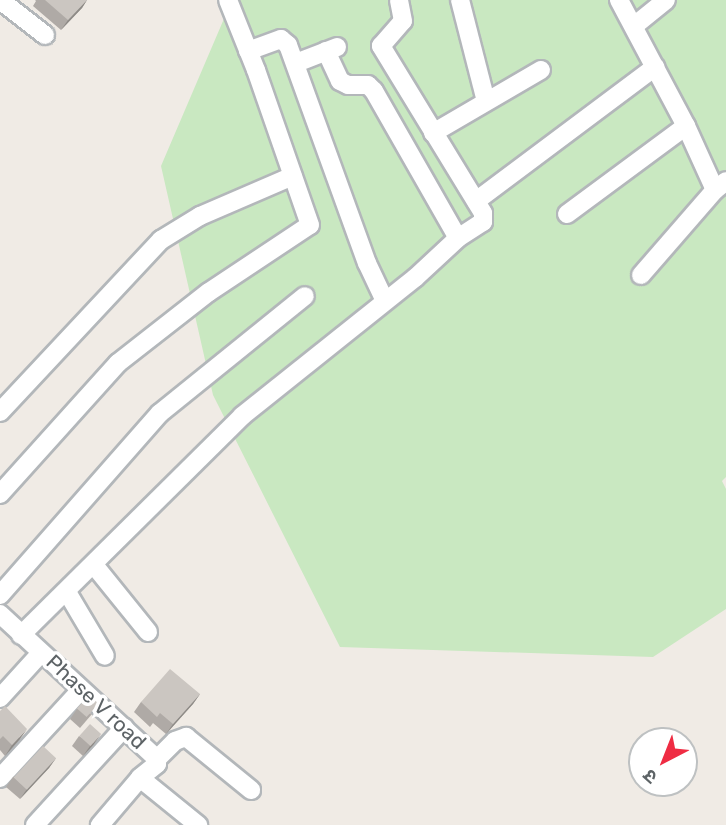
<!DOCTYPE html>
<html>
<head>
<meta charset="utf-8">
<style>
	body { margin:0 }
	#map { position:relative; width:726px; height:825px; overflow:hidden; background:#f0ebe5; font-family:Rubik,"Noto Sans Devanagari",sans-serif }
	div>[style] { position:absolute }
	.green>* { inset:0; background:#c9e8c1 }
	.roads { filter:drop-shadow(2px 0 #b3b7ba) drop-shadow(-2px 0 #b3b7ba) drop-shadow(0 2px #b3b7ba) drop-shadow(0 -2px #b3b7ba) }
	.street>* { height:18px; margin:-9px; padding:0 9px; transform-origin:9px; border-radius:9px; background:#fff }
	.wall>* { inset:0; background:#afaaa6 }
	.shaded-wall>* { inset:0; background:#8e8b87 }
	.building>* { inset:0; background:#cbc6c1; transform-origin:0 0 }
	span { translate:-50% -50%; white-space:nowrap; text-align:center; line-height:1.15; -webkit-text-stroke:7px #fff; paint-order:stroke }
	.street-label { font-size:21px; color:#5d6366 }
	.north { position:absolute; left:628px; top:727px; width:70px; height:70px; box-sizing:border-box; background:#fff; border:2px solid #bec1c2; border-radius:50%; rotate:222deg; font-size:19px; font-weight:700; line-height:28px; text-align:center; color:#5d6366 }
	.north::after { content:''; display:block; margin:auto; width:24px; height:32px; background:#ef2c43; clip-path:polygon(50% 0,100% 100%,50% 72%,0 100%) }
</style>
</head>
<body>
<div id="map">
	<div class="green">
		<div style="clip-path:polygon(232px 0,726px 0,726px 477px,722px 481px,726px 489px,726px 609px,653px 657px,340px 647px,213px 395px,161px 166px)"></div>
	</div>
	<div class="roads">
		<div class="street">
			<div style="left:0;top:0;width:57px;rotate:37.9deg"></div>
			<div style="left:460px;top:0;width:104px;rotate:75.6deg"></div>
			<div style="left:619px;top:0;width:143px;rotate:62deg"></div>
			<div style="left:686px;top:126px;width:70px;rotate:65.6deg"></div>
			<div style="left:715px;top:190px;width:14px;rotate:-39deg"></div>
			<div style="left:634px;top:26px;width:41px;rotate:-39.1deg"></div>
			<div style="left:248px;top:51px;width:35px;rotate:-20deg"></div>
			<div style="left:281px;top:39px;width:9px;rotate:41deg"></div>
			<div style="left:288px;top:45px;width:232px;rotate:70.1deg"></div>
			<div style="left:367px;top:263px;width:42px;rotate:64.7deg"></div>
			<div style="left:326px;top:51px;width:33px;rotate:65deg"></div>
			<div style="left:340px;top:81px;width:9px;rotate:27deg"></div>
			<div style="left:348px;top:85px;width:20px"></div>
			<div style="left:368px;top:85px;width:8px;rotate:45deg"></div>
			<div style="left:374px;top:91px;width:169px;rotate:60.3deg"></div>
			<div style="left:296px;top:63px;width:44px;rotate:-21.3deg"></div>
			<div style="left:433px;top:133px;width:125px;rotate:-30.3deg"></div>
			<div style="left:476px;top:201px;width:224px;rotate:-36.8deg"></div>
			<div style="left:567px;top:214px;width:148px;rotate:-36.5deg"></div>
			<div style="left:641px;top:275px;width:113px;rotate:-49deg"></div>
			<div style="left:0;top:412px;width:236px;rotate:-46.9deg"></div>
			<div style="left:161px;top:240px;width:46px;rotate:-31.6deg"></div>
			<div style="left:200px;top:216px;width:101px;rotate:-23.3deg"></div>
			<div style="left:0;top:494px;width:176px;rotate:-48deg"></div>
			<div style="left:118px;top:363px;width:115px;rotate:-38deg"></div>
			<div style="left:209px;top:292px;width:121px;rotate:-33.6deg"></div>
			<div style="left:310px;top:225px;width:164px;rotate:-109.2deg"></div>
			<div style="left:256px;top:70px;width:75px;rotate:-111.8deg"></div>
			<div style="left:94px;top:565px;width:86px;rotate:51.1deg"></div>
			<div style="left:67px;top:592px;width:74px;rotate:59.3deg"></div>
			<div style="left:0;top:595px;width:242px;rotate:-48.7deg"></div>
			<div style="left:160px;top:413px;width:186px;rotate:-38.9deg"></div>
			<div style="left:0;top:614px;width:214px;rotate:42.7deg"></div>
			<div style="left:157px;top:759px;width:5px;rotate:90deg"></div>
			<div style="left:157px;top:764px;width:22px;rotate:141deg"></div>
			<div style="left:140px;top:778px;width:62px;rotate:130.4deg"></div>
			<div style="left:21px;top:635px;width:311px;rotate:-44.7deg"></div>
			<div style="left:242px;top:416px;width:221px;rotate:-38.6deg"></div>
			<div style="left:415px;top:278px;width:59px;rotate:-42.9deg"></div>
			<div style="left:458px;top:238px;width:30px;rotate:-33deg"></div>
			<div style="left:483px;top:222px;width:9px;rotate:-90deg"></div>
			<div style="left:483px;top:213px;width:196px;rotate:-121.4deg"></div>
			<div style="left:381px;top:46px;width:33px;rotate:-49deg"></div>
			<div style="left:403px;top:21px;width:21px;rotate:-101deg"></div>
			<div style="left:0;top:698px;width:61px;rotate:-47.7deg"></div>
			<div style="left:157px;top:759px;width:25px;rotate:-45deg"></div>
			<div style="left:175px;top:741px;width:12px;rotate:-20deg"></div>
			<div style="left:186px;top:737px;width:84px;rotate:39.2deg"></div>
			<div style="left:0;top:778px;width:120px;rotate:-47.4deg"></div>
			<div style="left:140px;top:778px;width:75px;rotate:39deg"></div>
			<div style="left:35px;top:825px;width:132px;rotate:-47.5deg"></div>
		</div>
	</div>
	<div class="wall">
		<div style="clip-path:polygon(35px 0,87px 0,82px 8px,61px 30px,33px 6px,36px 1px)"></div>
		<div style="clip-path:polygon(200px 694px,193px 704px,166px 734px,153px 723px,150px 727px,134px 712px,141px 702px)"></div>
		<div style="clip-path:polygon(77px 709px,92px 714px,80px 728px,70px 719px)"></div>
		<div style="clip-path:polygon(0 711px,20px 739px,5px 756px,0 750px)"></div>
		<div style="clip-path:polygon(79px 736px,94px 744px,83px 756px,72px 746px)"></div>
		<div style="clip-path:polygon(56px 758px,49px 768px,20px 799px,6px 787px,13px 777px)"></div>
	</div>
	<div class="shaded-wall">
		<div style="clip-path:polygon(87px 0,82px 8px,61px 30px,68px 20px)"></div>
		<div style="clip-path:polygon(200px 694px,193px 704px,166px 734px,173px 724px)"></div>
		<div style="clip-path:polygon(27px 729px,20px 739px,5px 756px,12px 745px)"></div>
		<div style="clip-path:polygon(101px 734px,94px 744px,83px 756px,90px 746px)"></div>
		<div style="clip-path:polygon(56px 758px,49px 768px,20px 799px,27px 789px)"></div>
	</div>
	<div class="building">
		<div style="clip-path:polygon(45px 0,87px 0,68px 20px)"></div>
		<div style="clip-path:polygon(170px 669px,200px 694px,173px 724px,160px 713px,157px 717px,141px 702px)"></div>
		<div style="left:89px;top:695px;width:13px;height:18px;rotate:42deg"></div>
		<div style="clip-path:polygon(5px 706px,27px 729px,12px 745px,3px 736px,0 739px,0 711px)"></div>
		<div style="left:90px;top:724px;width:15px;height:16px;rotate:42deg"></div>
		<div style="left:43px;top:746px;width:18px;height:43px;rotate:43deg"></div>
	</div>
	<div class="street-label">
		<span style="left:96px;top:702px;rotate:43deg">Phase V road</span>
	</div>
	<div class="north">उ</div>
</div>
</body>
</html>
